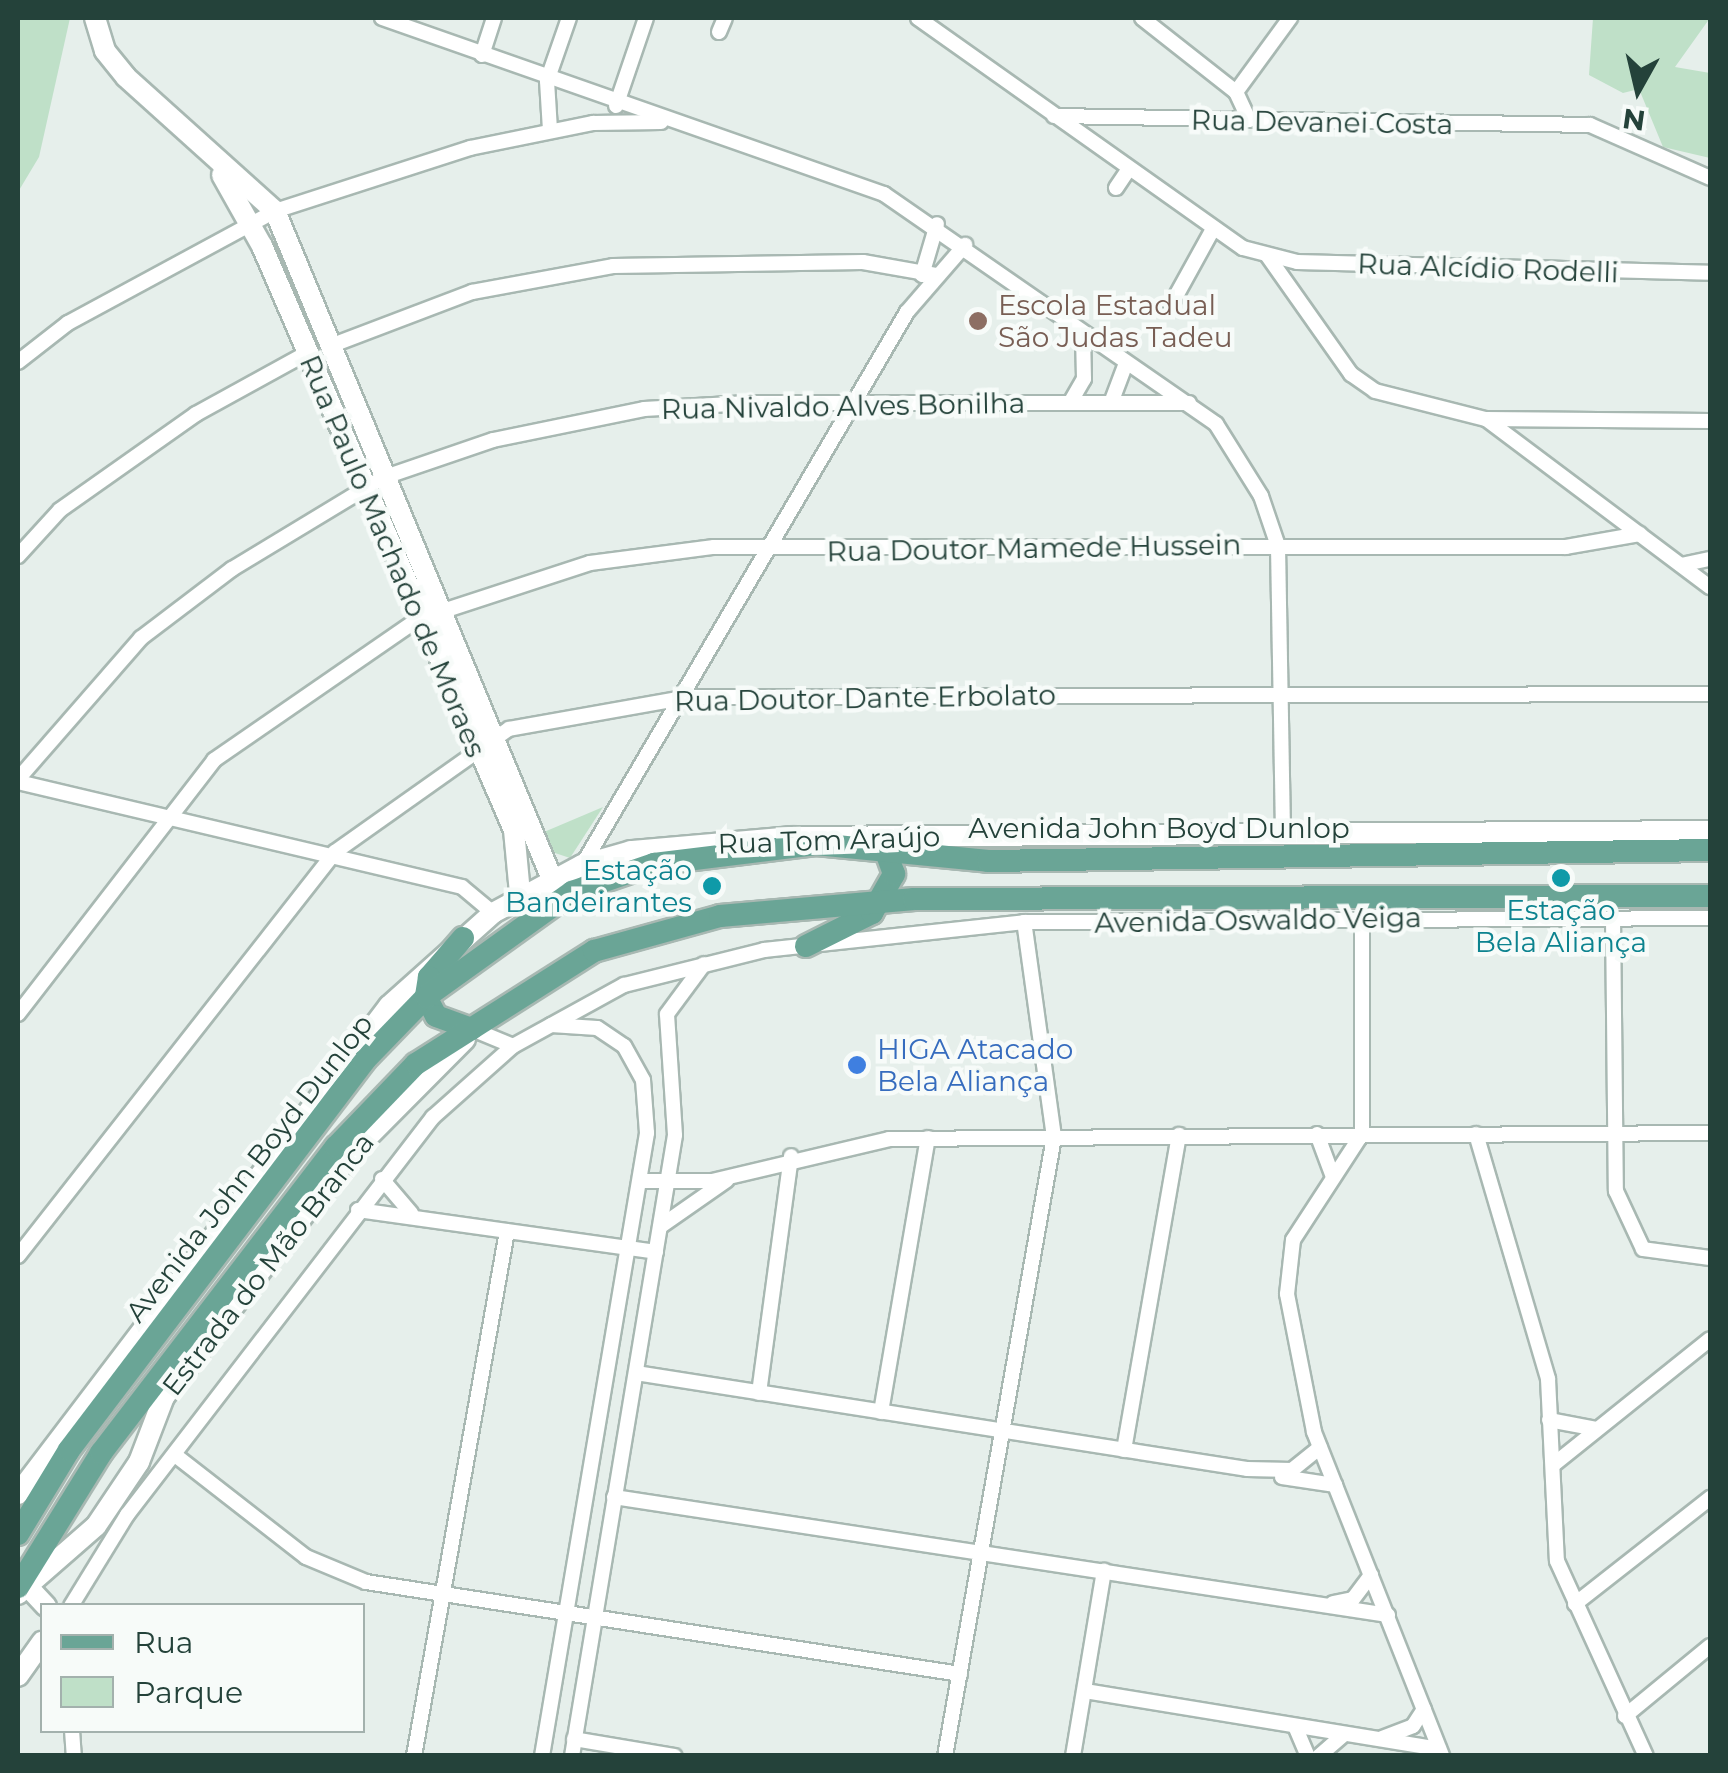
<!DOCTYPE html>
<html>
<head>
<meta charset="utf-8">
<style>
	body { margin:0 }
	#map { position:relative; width:1728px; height:1773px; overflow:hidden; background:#e6efeb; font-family:Montserrat,sans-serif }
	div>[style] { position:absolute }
	.green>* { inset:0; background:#bfe0c8 }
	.roads { filter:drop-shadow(2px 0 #a8b8b2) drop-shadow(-2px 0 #a8b8b2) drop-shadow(0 2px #a8b8b2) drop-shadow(0 -2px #a8b8b2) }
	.street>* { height:14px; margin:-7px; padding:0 7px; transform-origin:7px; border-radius:7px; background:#fff }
	.secondary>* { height:20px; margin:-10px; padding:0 10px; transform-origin:10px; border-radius:10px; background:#fff }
	.primary>* { height:22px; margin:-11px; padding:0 11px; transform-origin:11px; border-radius:11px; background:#6aa596 }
	.dots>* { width:28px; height:28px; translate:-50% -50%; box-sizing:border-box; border:5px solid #f7fbf9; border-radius:50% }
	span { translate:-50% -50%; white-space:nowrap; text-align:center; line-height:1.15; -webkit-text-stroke:9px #f7fbf9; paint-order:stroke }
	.street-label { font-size:28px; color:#24423a }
	.education-label { font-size:28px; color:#785e54 }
	.left { translate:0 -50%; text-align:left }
	.culture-label { font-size:28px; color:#0d838f }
	.right { translate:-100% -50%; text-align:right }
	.shop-label { font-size:28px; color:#366cbe }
	.frame { position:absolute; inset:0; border:20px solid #24423a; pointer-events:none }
	.legend { position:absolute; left:40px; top:1603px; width:325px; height:130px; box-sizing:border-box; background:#f7fbf9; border:2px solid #a3b1ad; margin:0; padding:12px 18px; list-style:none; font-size:30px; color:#24423a }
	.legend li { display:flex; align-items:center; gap:20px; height:50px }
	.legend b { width:50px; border:2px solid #a3b1ad }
	.north { position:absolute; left:1588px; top:40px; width:100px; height:100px; -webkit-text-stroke:8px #f7fbf9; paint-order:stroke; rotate:188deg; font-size:28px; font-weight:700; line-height:40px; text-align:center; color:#24423a }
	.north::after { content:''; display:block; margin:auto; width:35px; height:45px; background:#24423a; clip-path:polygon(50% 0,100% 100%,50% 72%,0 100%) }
</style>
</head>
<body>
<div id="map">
	<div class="green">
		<div style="clip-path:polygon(18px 18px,70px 18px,39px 157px,18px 192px)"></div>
		<div style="clip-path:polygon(1593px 18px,1710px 18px,1675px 67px,1710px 73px,1710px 158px,1663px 147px,1639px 89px,1623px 93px,1589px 75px)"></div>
		<div style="clip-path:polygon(603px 807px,570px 858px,549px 851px,544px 832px)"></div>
	</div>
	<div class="roads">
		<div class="street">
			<div style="left:382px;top:18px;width:532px;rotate:19.32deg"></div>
			<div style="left:884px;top:194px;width:404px;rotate:34.7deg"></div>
			<div style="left:1216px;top:424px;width:85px;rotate:58deg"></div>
			<div style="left:1261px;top:496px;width:53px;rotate:71.2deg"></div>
			<div style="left:1278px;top:546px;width:290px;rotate:89deg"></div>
			<div style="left:918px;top:18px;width:398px;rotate:35.3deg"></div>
			<div style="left:1243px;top:248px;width:56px;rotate:14.5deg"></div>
			<div style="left:1297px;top:262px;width:413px;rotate:1.5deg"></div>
			<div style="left:1142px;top:18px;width:120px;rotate:38.2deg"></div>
			<div style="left:1236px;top:92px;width:31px;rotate:65deg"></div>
			<div style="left:719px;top:32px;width:15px;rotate:-67deg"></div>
			<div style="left:482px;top:55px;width:39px;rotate:-72deg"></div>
			<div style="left:1236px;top:92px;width:92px;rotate:-53.9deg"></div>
			<div style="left:616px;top:106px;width:93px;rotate:-71.2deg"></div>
			<div style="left:1054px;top:116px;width:536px;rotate:0.96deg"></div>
			<div style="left:1590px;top:125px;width:131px;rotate:23.8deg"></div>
			<div style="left:550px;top:130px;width:49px;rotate:-93.5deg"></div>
			<div style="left:547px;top:81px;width:67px;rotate:-70.8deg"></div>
			<div style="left:1116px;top:188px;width:23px;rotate:-56deg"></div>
			<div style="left:1267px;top:255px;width:146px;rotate:54.8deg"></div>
			<div style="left:1351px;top:374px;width:29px;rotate:35deg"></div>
			<div style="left:1375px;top:391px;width:114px;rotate:14.2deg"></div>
			<div style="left:1486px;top:419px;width:280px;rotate:36.9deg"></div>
			<div style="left:922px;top:275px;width:53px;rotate:-73.6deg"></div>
			<div style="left:1171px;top:305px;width:87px;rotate:-61.1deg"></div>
			<div style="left:330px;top:346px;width:152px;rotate:-20.8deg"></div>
			<div style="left:472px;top:292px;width:143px;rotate:-10.4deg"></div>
			<div style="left:613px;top:266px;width:250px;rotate:-0.9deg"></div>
			<div style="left:863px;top:262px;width:74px;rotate:10.1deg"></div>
			<div style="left:18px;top:362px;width:63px;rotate:-38deg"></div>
			<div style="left:68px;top:323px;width:235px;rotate:-28.4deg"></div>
			<div style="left:275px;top:211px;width:205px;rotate:-17.9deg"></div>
			<div style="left:470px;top:148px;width:126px;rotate:-11.5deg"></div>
			<div style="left:593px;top:123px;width:68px;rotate:-0.8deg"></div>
			<div style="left:1070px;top:403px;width:28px;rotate:-60deg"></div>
			<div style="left:1084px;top:379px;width:44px;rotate:-91.3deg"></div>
			<div style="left:1111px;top:403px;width:43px;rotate:-69.4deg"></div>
			<div style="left:1486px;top:419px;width:224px;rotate:0.5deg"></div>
			<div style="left:18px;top:556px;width:62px;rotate:-47.6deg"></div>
			<div style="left:60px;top:510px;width:166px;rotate:-35.2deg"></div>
			<div style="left:196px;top:414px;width:124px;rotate:-28.8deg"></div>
			<div style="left:1681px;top:565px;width:30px;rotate:-12deg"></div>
			<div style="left:437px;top:613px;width:161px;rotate:-18.1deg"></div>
			<div style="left:590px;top:563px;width:125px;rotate:-7.4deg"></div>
			<div style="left:714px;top:547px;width:852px"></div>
			<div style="left:1566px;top:547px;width:75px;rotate:-10deg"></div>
			<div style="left:18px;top:779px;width:187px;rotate:-48.9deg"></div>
			<div style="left:141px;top:638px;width:114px;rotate:-37.2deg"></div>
			<div style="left:232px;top:569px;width:175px;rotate:-31.2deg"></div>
			<div style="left:382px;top:478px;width:117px;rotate:-18.9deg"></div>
			<div style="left:493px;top:440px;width:154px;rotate:-11.6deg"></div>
			<div style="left:644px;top:409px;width:104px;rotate:-3.3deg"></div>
			<div style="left:748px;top:403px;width:441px"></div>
			<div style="left:18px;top:782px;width:456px;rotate:13.3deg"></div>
			<div style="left:462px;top:887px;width:40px;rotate:40deg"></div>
			<div style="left:583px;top:864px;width:640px;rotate:-59.59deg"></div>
			<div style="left:907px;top:312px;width:89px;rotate:-49.1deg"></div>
			<div style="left:1362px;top:918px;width:216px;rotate:90deg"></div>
			<div style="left:1362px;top:1134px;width:126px;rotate:123.1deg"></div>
			<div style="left:1293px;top:1240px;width:54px;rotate:96.3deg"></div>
			<div style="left:1287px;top:1294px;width:141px;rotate:78.9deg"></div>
			<div style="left:1314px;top:1432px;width:348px;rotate:68.4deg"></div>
			<div style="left:1613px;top:918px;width:273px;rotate:89.4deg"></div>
			<div style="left:1616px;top:1191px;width:64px;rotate:65deg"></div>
			<div style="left:1643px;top:1249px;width:68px;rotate:7.7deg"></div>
			<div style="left:18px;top:1014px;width:321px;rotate:-52.3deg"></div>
			<div style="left:214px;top:760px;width:247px;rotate:-34.6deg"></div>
			<div style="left:472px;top:1029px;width:44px;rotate:22.5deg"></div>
			<div style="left:1317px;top:1134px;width:46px;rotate:69.6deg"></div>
			<div style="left:1476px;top:1134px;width:255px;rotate:73.6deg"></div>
			<div style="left:1548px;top:1379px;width:182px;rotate:87.2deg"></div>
			<div style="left:1557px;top:1561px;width:214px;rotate:65.5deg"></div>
			<div style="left:382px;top:1179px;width:45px;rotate:49.5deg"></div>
			<div style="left:640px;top:1181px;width:72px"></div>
			<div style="left:712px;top:1181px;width:182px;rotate:-13.3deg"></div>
			<div style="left:889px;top:1139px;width:821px;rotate:-0.42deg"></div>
			<div style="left:358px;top:1210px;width:301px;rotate:8deg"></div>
			<div style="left:661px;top:1226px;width:80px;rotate:-34.9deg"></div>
			<div style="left:18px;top:1256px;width:514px;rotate:-51.88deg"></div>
			<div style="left:335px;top:852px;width:213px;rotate:-35.3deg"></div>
			<div style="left:509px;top:729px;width:182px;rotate:-10.1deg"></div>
			<div style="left:688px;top:697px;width:1022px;rotate:-0.17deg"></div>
			<div style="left:636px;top:1373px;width:618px;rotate:8.93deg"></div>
			<div style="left:1247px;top:1469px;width:45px;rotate:1.3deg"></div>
			<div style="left:1292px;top:1470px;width:36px;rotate:-39deg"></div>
			<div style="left:759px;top:1393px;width:239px;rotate:-82.3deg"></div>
			<div style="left:881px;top:1412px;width:278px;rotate:-80.3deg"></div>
			<div style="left:1549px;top:1420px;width:48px;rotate:10.8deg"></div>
			<div style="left:1124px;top:1450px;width:320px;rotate:-80.1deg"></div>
			<div style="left:175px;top:1455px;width:166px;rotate:37.9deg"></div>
			<div style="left:306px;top:1557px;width:65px;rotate:22.6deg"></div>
			<div style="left:366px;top:1582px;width:601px;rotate:8.8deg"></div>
			<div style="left:1553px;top:1465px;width:201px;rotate:-38.7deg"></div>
			<div style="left:1282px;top:1477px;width:54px;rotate:8.6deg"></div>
			<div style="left:614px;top:1497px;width:783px;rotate:8.67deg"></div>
			<div style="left:1333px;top:1603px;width:20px;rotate:-11deg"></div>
			<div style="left:1353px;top:1599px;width:30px;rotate:-53deg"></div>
			<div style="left:1575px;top:1604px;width:172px;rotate:-38.1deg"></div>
			<div style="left:71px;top:1606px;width:107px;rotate:-58.4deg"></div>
			<div style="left:127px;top:1515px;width:502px;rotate:-52.45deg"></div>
			<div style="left:433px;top:1117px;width:107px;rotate:-41.6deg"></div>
			<div style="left:513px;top:1046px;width:127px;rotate:-28.8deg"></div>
			<div style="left:624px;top:985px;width:144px;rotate:-14deg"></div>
			<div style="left:764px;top:950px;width:262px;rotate:-6.1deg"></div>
			<div style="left:1024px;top:922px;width:686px;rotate:-0.33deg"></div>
			<div style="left:1085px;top:1691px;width:359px;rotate:9.3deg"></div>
			<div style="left:1625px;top:1716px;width:110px;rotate:-39.5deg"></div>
			<div style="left:1295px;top:1726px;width:33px;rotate:67deg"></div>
			<div style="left:72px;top:1730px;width:26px;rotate:86deg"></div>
			<div style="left:1382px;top:1738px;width:33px;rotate:-21deg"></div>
			<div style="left:1413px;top:1726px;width:20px;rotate:-57deg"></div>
			<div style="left:574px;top:1739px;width:102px;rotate:9.6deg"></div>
			<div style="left:414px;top:1756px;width:533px;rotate:-79.95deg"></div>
			<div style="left:542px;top:1756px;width:632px;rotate:-80.43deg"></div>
			<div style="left:647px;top:1133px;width:53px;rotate:-94.3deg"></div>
			<div style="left:643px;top:1080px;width:39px;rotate:-119deg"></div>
			<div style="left:624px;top:1046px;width:32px;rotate:-146deg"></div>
			<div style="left:597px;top:1028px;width:46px;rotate:-176.3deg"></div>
			<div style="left:572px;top:1756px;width:629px;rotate:-80.58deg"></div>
			<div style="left:675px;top:1135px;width:121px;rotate:-93.8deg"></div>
			<div style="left:667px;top:1014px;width:62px;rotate:-53.5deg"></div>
			<div style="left:945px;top:1756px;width:629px;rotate:-80.01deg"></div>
			<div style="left:1054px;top:1137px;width:217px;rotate:-97.9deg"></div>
			<div style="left:1073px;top:1756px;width:188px;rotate:-80.5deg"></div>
			<div style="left:1319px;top:1756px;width:33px;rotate:-41deg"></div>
		</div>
		<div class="secondary">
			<div style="left:95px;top:18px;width:34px;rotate:73deg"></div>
			<div style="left:105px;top:51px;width:33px;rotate:51deg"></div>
			<div style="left:126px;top:77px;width:200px;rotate:42deg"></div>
			<div style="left:275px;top:211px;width:723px;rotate:67.48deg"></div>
			<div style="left:222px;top:175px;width:81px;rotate:60.6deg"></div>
			<div style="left:262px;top:246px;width:636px;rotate:66.66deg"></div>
			<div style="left:514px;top:830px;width:64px;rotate:84.6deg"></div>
			<div style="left:18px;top:1494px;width:613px;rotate:-52.76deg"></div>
			<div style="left:389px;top:1006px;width:140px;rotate:-41.8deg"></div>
			<div style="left:493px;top:913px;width:101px;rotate:-28.3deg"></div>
			<div style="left:582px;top:865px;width:51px;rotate:-15.9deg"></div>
			<div style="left:631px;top:851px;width:161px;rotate:-5deg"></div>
			<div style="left:791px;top:837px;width:919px;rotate:-0.37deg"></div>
			<div style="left:29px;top:1588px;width:25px;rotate:47deg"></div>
			<div style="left:18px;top:1594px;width:103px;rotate:-41.1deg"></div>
			<div style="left:96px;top:1526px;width:77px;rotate:-56.1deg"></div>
			<div style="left:139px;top:1462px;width:70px;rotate:-69deg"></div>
			<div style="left:164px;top:1397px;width:302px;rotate:-52.5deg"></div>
			<div style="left:348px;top:1157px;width:166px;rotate:-45.2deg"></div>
			<div style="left:18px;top:1676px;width:42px;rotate:-54.8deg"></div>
		</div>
		<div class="primary">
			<div style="left:463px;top:938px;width:52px;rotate:131.1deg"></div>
			<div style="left:429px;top:977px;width:20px;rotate:99deg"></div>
			<div style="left:426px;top:997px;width:21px;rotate:62deg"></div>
			<div style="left:436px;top:1016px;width:38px;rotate:20deg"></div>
			<div style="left:806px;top:946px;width:74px;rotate:-26.6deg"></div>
			<div style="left:872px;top:913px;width:45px;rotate:-60.6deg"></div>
			<div style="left:894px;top:874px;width:30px;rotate:-110deg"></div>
			<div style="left:18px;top:1534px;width:98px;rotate:-58.7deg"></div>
			<div style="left:69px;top:1450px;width:488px;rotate:-52.8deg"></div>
			<div style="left:364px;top:1061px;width:89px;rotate:-45.9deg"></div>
			<div style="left:426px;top:997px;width:180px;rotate:-35.7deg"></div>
			<div style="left:572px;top:892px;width:87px;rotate:-18.9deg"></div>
			<div style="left:654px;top:864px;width:163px;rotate:-7deg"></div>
			<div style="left:816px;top:844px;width:173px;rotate:5.6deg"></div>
			<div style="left:988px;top:861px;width:722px;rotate:-0.87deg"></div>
			<div style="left:18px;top:1587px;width:158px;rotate:-58.2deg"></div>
			<div style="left:101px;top:1453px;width:386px;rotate:-52.5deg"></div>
			<div style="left:336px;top:1147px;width:115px;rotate:-46.1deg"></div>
			<div style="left:416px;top:1064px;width:211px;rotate:-32.4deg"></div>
			<div style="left:594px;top:951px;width:131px;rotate:-15.5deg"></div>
			<div style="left:720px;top:916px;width:195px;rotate:-5deg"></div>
			<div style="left:914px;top:899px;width:796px;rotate:-0.22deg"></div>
		</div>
	</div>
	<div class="dots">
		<div style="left:978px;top:321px;background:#8d6e63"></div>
		<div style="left:1561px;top:878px;background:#0f9aa8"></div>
		<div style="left:712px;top:886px;background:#0f9aa8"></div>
		<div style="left:857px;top:1065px;background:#3f7fe0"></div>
	</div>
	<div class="street-label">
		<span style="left:1322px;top:122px;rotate:1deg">Rua Devanei Costa</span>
		<span style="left:1488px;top:268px;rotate:2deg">Rua Alcídio Rodelli</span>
		<span style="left:843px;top:406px;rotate:-1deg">Rua Nivaldo Alves Bonilha</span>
		<span style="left:1034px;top:548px;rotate:-1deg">Rua Doutor Mamede Hussein</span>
		<span style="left:393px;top:556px;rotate:67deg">Rua Paulo Machado de Moraes</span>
		<span style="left:865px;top:698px;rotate:-1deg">Rua Doutor Dante Erbolato</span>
		<span style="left:1159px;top:828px">Avenida John Boyd Dunlop</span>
		<span style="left:829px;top:840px;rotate:-2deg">Rua Tom Araújo</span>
		<span style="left:1258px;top:920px;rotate:-1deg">Avenida Oswaldo Veiga</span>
		<span style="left:249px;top:1168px;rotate:-52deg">Avenida John Boyd Dunlop</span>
		<span style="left:268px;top:1264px;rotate:-52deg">Estrada do Mão Branca</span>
	</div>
	<div class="education-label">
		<span class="left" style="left:998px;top:321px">Escola Estadual<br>São Judas Tadeu</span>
	</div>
	<div class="culture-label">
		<span class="right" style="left:692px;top:886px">Estação<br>Bandeirantes</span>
		<span style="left:1561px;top:926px">Estação<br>Bela Aliança</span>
	</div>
	<div class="shop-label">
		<span class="left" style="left:877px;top:1065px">HIGA Atacado<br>Bela Aliança</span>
	</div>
	<div class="frame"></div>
	<ul class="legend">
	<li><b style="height:12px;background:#6aa596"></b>Rua</li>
	<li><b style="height:28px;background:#bfe0c8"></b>Parque</li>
	</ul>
	<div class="north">N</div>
</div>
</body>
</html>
